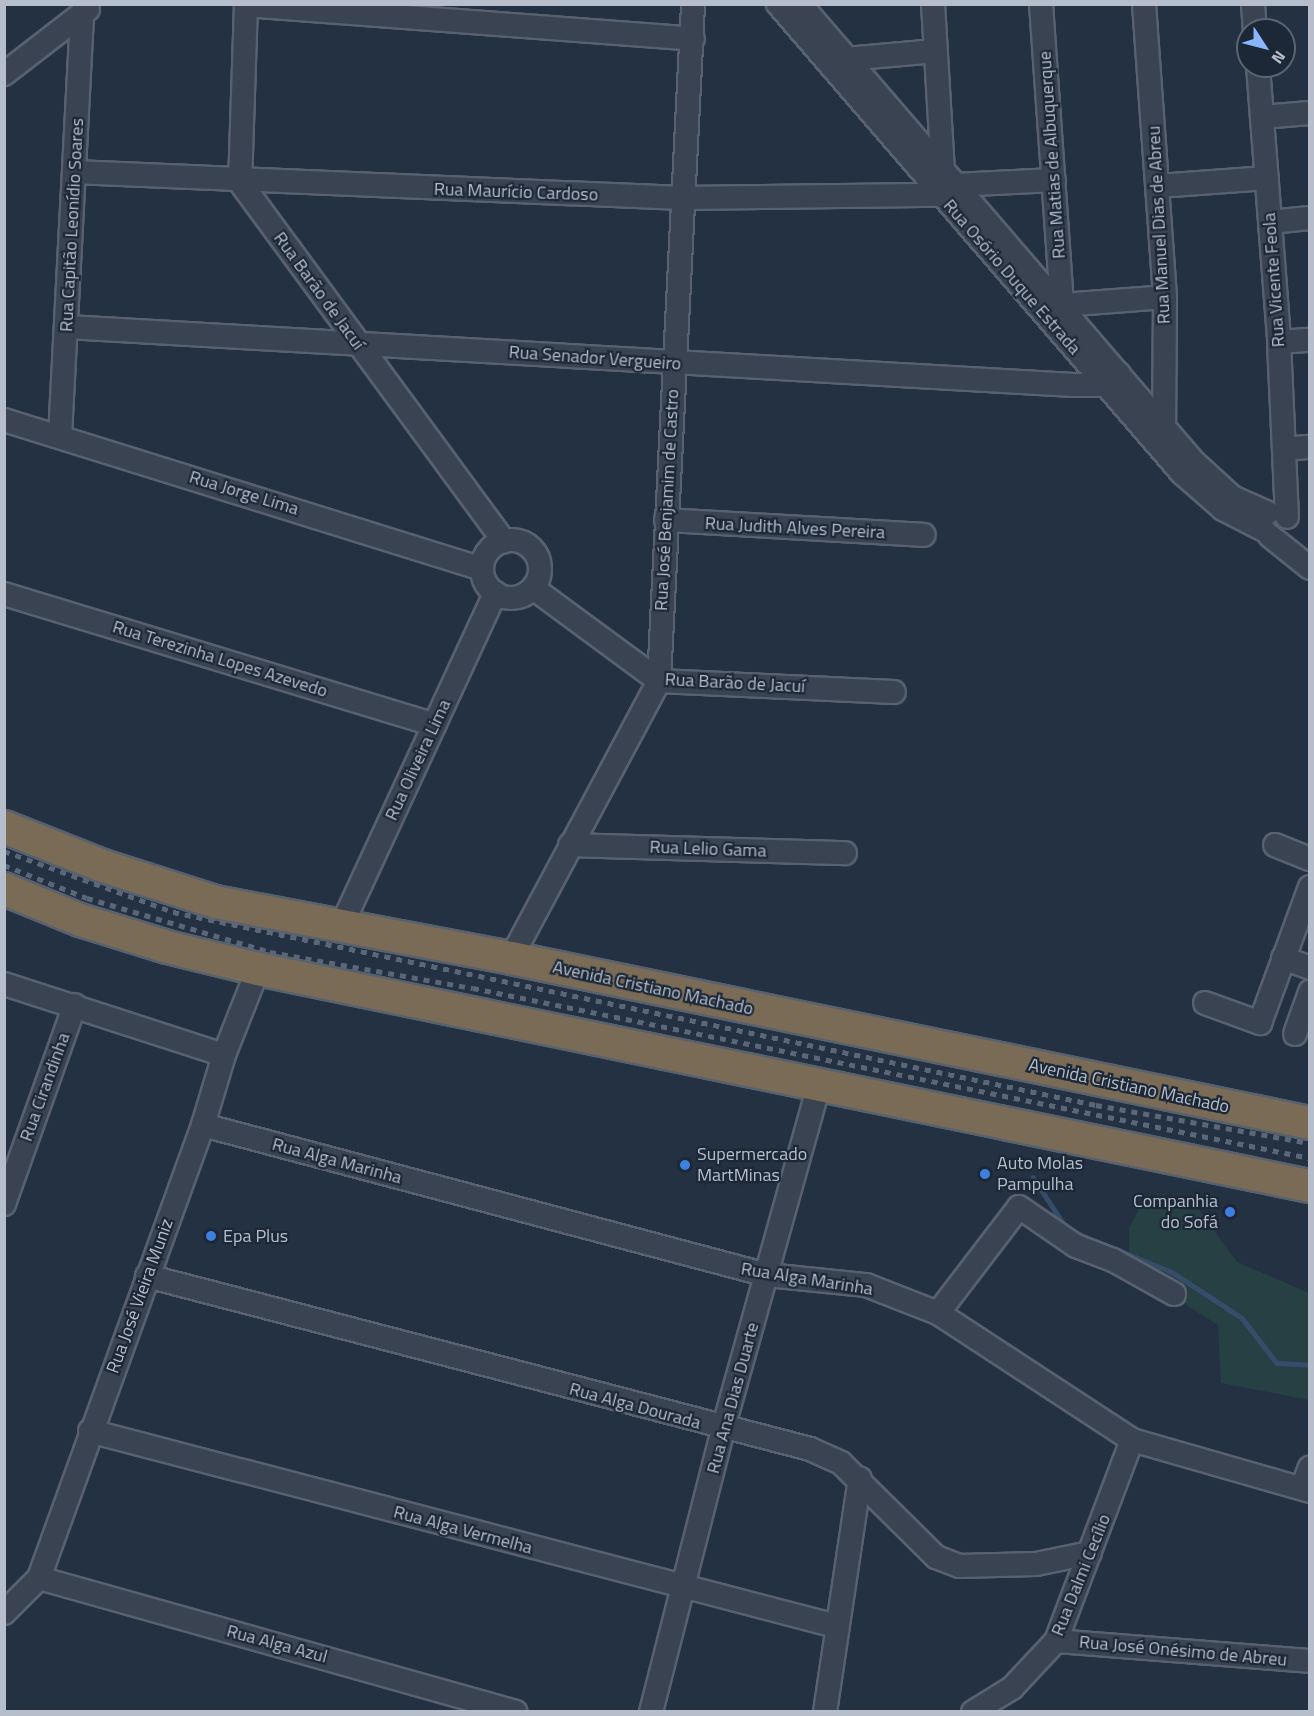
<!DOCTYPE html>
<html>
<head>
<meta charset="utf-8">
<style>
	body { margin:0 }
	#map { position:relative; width:1314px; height:1716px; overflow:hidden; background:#243143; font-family:"Titillium Web",sans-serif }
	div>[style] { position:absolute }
	.green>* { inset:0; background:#264043 }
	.stream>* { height:4.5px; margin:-2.25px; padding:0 2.25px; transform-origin:2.25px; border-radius:2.25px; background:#374c6b }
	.roads { filter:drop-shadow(2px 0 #57616f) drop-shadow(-2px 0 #57616f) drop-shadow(0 2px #57616f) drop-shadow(0 -2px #57616f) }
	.minor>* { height:22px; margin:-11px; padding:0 11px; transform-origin:11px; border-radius:11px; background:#394352 }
	.minor>.ring { margin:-11px; padding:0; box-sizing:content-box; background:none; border:22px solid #394352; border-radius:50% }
	.highway>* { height:32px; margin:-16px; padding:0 16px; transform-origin:16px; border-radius:16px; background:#796b55 }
	.rail>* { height:4.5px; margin-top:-2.25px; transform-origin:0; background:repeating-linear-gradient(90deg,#5b6779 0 6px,transparent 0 12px) }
	.dots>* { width:16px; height:16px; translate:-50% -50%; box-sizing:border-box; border:3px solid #1d2837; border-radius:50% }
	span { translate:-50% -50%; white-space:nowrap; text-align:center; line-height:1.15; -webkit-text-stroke:4.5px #1d2837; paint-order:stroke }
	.street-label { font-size:18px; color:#b6becc }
	.poi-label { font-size:18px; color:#b6becc }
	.left { translate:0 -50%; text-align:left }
	.right { translate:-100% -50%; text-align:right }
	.frame { position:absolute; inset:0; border:6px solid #b6becc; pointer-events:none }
	.north { position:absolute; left:1236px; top:18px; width:60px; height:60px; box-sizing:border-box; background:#1d2837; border:2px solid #5a6473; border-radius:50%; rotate:126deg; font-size:16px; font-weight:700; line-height:24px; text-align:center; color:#b6becc }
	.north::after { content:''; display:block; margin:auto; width:21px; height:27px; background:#89b5fe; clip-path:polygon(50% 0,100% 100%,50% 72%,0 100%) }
</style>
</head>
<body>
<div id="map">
	<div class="green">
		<div style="clip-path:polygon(1140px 1207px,1199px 1210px,1237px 1262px,1309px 1293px,1309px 1400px,1221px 1383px,1218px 1325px,1129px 1269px,1129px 1228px)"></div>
	</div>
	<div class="stream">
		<div style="left:1033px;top:1177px;width:62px;rotate:56.8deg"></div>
		<div style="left:1067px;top:1229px;width:113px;rotate:22.3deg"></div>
		<div style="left:1172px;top:1272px;width:84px;rotate:33.3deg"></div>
		<div style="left:1242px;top:1318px;width:57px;rotate:52.1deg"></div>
		<div style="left:1277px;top:1363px;width:33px;rotate:3deg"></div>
	</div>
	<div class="roads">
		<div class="minor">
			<div style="left:246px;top:4px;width:178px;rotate:91.9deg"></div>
			<div style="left:240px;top:182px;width:446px;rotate:53.7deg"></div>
			<div style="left:778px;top:4px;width:619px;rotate:49.26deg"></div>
			<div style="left:1182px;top:473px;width:55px;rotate:41.3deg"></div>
			<div style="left:1223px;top:509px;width:46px;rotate:27.1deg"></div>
			<div style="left:800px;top:4px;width:604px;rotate:49.3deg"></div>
			<div style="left:1194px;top:462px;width:52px;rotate:42.6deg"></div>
			<div style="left:1232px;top:497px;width:39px;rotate:24deg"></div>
			<div style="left:933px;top:4px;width:167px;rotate:86.6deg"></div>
			<div style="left:1041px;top:4px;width:302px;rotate:86deg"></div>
			<div style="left:1144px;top:4px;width:294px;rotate:85.9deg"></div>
			<div style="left:1165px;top:297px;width:136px;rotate:90.4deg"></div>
			<div style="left:1253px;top:4px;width:26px;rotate:86deg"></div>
			<div style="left:246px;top:5px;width:448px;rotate:4.3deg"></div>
			<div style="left:837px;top:66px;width:11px;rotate:-38deg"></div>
			<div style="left:846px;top:59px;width:90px;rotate:-5.1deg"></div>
			<div style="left:1258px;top:66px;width:277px;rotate:85.6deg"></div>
			<div style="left:1279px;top:342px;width:175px;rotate:87.4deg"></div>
			<div style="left:4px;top:74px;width:106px;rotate:-37.7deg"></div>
			<div style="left:1262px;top:117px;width:48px;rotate:-4.8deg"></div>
			<div style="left:74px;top:172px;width:609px;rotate:2.45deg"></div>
			<div style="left:682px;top:198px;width:259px;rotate:-0.7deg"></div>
			<div style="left:941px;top:195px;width:17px;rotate:-40deg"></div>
			<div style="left:955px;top:185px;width:99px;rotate:-2.9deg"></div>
			<div style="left:1158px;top:186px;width:109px;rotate:-4.2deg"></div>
			<div style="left:1270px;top:222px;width:40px;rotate:-5.7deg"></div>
			<div style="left:1062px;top:305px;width:103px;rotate:-4.4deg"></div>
			<div style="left:67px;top:327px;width:1008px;rotate:3.3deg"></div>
			<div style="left:1073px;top:385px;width:33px"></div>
			<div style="left:1106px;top:385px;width:17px;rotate:-40deg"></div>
			<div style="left:1279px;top:342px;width:31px;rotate:-4deg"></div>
			<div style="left:4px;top:420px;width:501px;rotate:17.31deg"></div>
			<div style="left:60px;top:436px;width:423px;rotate:-87deg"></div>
			<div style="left:1285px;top:449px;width:25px;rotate:-5deg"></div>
			<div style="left:666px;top:520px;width:258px;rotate:3.3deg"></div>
			<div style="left:1270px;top:536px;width:51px;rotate:38.7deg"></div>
			<div class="ring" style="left:482px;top:540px;width:36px;height:36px"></div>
			<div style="left:533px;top:588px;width:157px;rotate:36.4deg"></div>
			<div style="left:659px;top:681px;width:235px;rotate:2.7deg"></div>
			<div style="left:4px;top:594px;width:450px;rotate:16.9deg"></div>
			<div style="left:570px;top:845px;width:275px;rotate:1.7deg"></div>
			<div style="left:1275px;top:845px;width:38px;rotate:22deg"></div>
			<div style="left:341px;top:927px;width:368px;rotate:-65.2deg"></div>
			<div style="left:511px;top:958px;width:314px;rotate:-61.9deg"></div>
			<div style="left:659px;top:681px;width:678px;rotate:-87.12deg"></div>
			<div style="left:1283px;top:958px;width:29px;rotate:20deg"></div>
			<div style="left:4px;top:984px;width:231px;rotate:17.9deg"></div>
			<div style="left:1205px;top:1003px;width:59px;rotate:20deg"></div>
			<div style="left:1260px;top:1023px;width:145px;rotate:-69.8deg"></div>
			<div style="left:1295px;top:1034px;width:45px;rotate:-70.3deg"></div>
			<div style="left:203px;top:1125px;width:584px;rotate:14.89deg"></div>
			<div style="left:767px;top:1275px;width:100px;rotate:5.8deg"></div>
			<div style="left:866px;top:1285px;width:77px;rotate:21.3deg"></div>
			<div style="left:938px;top:1313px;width:232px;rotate:33.2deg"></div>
			<div style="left:1132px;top:1440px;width:185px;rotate:16deg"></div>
			<div style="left:4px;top:1204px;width:211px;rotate:-70.4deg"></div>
			<div style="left:147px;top:1276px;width:685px;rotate:14.62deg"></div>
			<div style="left:810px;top:1449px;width:34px;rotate:24deg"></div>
			<div style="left:841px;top:1463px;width:134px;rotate:44.7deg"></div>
			<div style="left:936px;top:1557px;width:25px;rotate:21deg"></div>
			<div style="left:959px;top:1566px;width:77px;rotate:-1.5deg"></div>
			<div style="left:1036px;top:1564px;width:55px;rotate:-11.5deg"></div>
			<div style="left:938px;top:1313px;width:133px;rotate:-52.6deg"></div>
			<div style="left:1019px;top:1207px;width:69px;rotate:34.4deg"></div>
			<div style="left:1076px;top:1246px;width:40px;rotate:21deg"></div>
			<div style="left:1113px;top:1260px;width:70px;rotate:29.1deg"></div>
			<div style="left:90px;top:1431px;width:771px;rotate:14.65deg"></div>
			<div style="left:1302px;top:1488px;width:22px;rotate:-69deg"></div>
			<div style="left:39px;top:1578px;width:495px;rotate:15.7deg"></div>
			<div style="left:4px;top:1613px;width:49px;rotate:-45deg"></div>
			<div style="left:39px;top:1578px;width:482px;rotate:-70.1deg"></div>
			<div style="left:203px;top:1125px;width:73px;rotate:-73.3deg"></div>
			<div style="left:224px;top:1055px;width:92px;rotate:-68.4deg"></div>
			<div style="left:1056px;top:1641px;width:255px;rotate:4.5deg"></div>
			<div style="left:651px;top:1712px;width:292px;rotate:-75.7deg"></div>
			<div style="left:723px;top:1429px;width:356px;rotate:-74.4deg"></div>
			<div style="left:825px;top:1712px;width:236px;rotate:-81.5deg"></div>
			<div style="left:973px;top:1712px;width:46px;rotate:-31.6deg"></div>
			<div style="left:1012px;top:1688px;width:64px;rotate:-46.9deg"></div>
			<div style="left:1056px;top:1641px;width:215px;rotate:-69.3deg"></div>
		</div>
		<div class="highway">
			<div style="left:4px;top:827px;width:106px;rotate:21.5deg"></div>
			<div style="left:103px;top:866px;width:118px;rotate:17.8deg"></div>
			<div style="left:215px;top:902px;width:301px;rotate:10.7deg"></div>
			<div style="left:511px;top:958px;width:816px;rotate:11.67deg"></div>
			<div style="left:4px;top:889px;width:82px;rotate:22.2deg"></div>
			<div style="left:80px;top:920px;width:91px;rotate:17.2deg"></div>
			<div style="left:167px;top:947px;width:94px;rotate:13.6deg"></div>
			<div style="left:258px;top:969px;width:1074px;rotate:11.66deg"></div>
		</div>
	</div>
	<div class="rail">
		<div style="left:4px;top:851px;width:180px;rotate:19.8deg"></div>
		<div style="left:173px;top:912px;width:943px;rotate:11.81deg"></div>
		<div style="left:1096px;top:1105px;width:217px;rotate:10.1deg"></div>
		<div style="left:4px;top:865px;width:89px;rotate:21.7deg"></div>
		<div style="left:87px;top:898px;width:191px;rotate:16.4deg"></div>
		<div style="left:270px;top:952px;width:206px;rotate:10.1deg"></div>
		<div style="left:473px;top:988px;width:854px;rotate:11.48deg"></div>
	</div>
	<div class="dots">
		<div style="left:685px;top:1165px;background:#3f7fe0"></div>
		<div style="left:985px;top:1174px;background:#3f7fe0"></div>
		<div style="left:1230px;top:1212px;background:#3f7fe0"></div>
		<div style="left:211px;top:1236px;background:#3f7fe0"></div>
	</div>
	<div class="street-label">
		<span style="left:1052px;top:155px;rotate:-94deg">Rua Matias de Albuquerque</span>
		<span style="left:516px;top:192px;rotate:2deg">Rua Maurício Cardoso</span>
		<span style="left:72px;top:225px;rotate:-87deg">Rua Capitão Leonídio Soares</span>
		<span style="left:1159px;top:225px;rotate:-93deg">Rua Manuel Dias de Abreu</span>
		<span style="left:1012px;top:277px;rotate:49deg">Rua Osório Duque Estrada</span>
		<span style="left:1274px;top:280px;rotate:-94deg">Rua Vicente Feola</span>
		<span style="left:319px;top:291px;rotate:54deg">Rua Barão de Jacuí</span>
		<span style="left:595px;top:358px;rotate:4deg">Rua Senador Vergueiro</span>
		<span style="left:244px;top:493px;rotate:17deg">Rua Jorge Lima</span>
		<span style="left:667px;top:500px;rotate:-87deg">Rua José Benjamim de Castro</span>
		<span style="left:795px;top:528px;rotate:3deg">Rua Judith Alves Pereira</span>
		<span style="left:220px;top:659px;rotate:17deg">Rua Terezinha Lopes Azevedo</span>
		<span style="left:735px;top:683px;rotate:3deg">Rua Barão de Jacuí</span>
		<span style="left:418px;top:760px;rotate:-65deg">Rua Oliveira Lima</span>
		<span style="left:708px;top:849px;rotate:2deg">Rua Lelio Gama</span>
		<span style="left:653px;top:988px;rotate:12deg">Avenida Cristiano Machado</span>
		<span style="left:1129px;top:1086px;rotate:12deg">Avenida Cristiano Machado</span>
		<span style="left:45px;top:1087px;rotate:-70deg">Rua Cirandinha</span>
		<span style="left:337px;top:1161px;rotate:15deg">Rua Alga Marinha</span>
		<span style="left:807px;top:1279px;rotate:9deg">Rua Alga Marinha</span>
		<span style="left:140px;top:1296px;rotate:-70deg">Rua José Vieira Muniz</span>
		<span style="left:733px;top:1398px;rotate:-75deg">Rua Ana Dias Duarte</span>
		<span style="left:635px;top:1406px;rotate:15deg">Rua Alga Dourada</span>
		<span style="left:463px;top:1530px;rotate:15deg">Rua Alga Vermelha</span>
		<span style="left:1081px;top:1575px;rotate:-68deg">Rua Dalmi Cecílio</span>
		<span style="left:277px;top:1644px;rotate:15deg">Rua Alga Azul</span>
		<span style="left:1183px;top:1651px;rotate:5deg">Rua José Onésimo de Abreu</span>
	</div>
	<div class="poi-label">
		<span class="left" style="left:697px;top:1165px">Supermercado<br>MartMinas</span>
		<span class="left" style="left:997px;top:1174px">Auto Molas<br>Pampulha</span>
		<span class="right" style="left:1218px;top:1212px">Companhia<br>do Sofá</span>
		<span class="left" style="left:223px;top:1236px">Epa Plus</span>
	</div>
	<div class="frame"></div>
	<div class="north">N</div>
</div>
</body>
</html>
